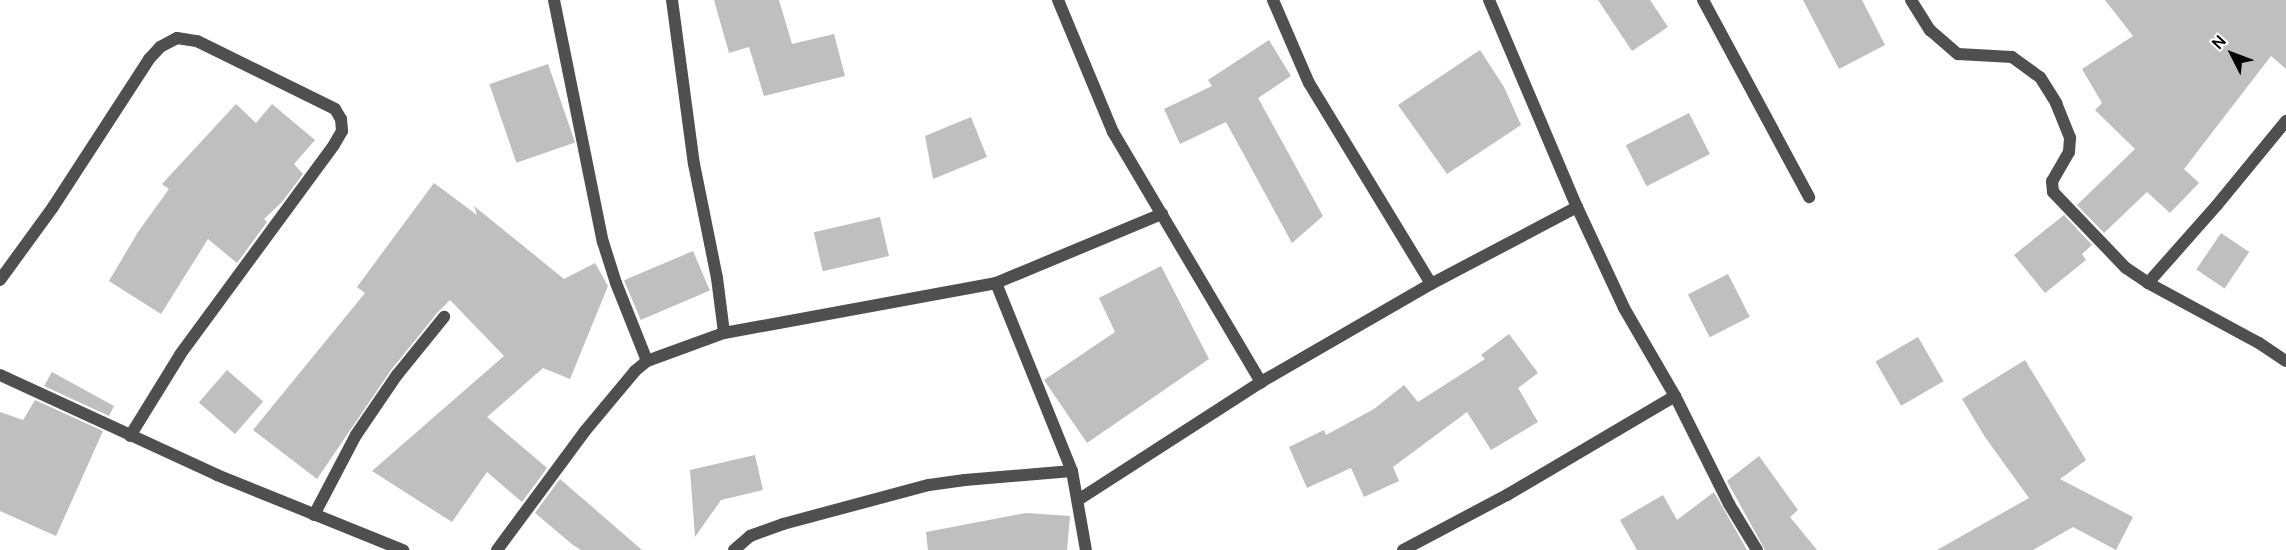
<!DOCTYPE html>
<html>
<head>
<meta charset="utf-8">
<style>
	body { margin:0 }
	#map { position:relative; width:2286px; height:550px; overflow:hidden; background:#fff; font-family:Manrope,sans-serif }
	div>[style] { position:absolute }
	.building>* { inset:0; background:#bfbfbf; transform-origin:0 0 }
	.minor>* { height:12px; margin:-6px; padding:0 6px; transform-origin:6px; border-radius:6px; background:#4f4f4f }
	span { translate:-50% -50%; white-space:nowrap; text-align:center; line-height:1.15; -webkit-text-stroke:4.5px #fff; paint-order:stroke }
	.north { position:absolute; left:2202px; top:24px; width:60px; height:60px; -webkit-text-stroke:4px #fff; paint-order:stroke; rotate:312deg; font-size:16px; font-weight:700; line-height:24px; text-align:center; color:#000 }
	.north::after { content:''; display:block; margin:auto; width:21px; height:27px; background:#000; clip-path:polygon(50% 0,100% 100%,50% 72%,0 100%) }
</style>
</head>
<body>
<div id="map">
	<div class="building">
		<div style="clip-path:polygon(714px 0,779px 0,792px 44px,834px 34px,845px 76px,764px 96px,749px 47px,729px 53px)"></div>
		<div style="clip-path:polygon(1598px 0,1650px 0,1668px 27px,1632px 51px)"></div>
		<div style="clip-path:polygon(1803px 0,1862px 0,1885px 45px,1839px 69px)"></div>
		<div style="clip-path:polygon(2105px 0,2286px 0,2286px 69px,2271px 56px,2184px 169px,2199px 183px,2170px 213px,2147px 192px,2104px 233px,2077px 205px,2135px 149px,2095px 110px,2102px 103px,2082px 69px,2133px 36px)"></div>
		<div style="clip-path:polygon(1269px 40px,1291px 76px,1258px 98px,1323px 216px,1292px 243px,1226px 122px,1180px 144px,1164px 109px,1212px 86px,1208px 80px)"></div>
		<div style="clip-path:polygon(1480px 50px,1504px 87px,1521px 125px,1447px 174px,1398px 105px)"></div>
		<div style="left:548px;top:64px;width:83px;height:62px;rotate:71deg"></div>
		<div style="clip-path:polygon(236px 104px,256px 123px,272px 104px,315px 140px,294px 164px,303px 174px,282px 202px,264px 219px,267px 222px,237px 263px,208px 239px,161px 314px,109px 281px,138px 232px,169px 189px,162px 184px)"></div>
		<div style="left:1689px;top:113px;width:46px;height:71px;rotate:63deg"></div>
		<div style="clip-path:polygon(971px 117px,987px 157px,933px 179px,925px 136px)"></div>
		<div style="clip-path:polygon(434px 183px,477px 215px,474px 206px,564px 279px,595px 263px,608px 286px,570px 379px,543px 368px,487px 417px,547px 468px,522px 502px,487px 472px,452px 522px,372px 471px,504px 356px,450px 300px,438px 312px,391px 370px,317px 479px,253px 430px,365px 293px,357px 287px)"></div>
		<div style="clip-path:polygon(2064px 215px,2092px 245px,2082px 254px,2086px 260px,2045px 293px,2014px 255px)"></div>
		<div style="left:880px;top:217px;width:40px;height:68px;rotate:77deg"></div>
		<div style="left:2221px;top:233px;width:34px;height:44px;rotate:34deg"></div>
		<div style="left:693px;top:251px;width:43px;height:75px;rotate:67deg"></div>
		<div style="clip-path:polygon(1161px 266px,1209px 359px,1087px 443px,1044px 380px,1115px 332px,1099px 298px)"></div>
		<div style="left:1728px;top:274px;width:48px;height:45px;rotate:63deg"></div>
		<div style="clip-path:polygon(1509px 334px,1538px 373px,1518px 388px,1538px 422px,1491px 450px,1467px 412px,1393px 467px,1399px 481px,1364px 497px,1351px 468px,1307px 488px,1289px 447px,1324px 430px,1326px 435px,1374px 409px,1404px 385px,1418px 402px,1485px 359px,1481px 355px)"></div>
		<div style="left:1918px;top:337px;width:51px;height:49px;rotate:60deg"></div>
		<div style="clip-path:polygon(2025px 360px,2086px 460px,2060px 479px,2133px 517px,2116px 550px,2073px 527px,2033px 550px,1937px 550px,2029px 498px,1985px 437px,1962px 399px)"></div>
		<div style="left:227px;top:370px;width:48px;height:43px;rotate:41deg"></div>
		<div style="clip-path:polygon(52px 372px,114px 406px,109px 416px,44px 386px)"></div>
		<div style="clip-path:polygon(35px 400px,103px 431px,56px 536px,0 511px,0 412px,23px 420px)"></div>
		<div style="clip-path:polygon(755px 455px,763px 490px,721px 500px,695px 537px,690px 470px)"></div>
		<div style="clip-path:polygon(1759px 456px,1798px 510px,1790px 517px,1817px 550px,1765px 550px,1727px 481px)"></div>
		<div style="clip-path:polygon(560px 479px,642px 550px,581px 550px,573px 545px,535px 513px)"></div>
		<div style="clip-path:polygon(1714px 492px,1747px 550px,1637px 550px,1620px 520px,1663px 495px,1677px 520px)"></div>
		<div style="clip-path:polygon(1026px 513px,1070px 516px,1067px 550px,928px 550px,926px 532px)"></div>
	</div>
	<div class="minor">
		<div style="left:554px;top:0;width:247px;rotate:78.6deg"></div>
		<div style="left:603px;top:242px;width:43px;rotate:72.4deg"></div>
		<div style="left:616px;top:283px;width:84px;rotate:68.3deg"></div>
		<div style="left:672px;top:0;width:165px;rotate:82.4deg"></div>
		<div style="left:694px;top:164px;width:116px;rotate:78.6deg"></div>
		<div style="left:717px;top:278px;width:55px;rotate:82.7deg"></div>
		<div style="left:1058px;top:0;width:143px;rotate:67.4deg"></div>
		<div style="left:1113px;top:132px;width:291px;rotate:59.4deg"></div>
		<div style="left:1273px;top:0;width:90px;rotate:66.6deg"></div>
		<div style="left:1309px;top:83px;width:235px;rotate:58.7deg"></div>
		<div style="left:1489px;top:0;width:225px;rotate:67deg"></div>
		<div style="left:1577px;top:207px;width:111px;rotate:65deg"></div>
		<div style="left:1624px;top:308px;width:102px;rotate:59.9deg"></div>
		<div style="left:1675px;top:396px;width:121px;rotate:63.4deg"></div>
		<div style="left:1729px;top:504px;width:54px;rotate:58.7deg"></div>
		<div style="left:1703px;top:0;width:224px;rotate:61.7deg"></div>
		<div style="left:1911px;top:0;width:36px;rotate:58deg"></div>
		<div style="left:1930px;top:30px;width:37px;rotate:41deg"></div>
		<div style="left:1958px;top:54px;width:54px;rotate:3.2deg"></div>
		<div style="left:2012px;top:57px;width:34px;rotate:36deg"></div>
		<div style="left:2040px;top:77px;width:31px;rotate:58deg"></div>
		<div style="left:2056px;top:103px;width:38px;rotate:68deg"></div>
		<div style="left:2070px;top:138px;width:14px;rotate:94deg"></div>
		<div style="left:2069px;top:152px;width:34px;rotate:120deg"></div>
		<div style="left:2052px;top:181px;width:11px;rotate:85deg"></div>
		<div style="left:2053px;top:192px;width:105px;rotate:46.2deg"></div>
		<div style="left:2126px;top:268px;width:27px;rotate:34deg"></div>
		<div style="left:2148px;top:283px;width:104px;rotate:-48.5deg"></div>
		<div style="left:2217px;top:205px;width:109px;rotate:-50.6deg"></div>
		<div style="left:0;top:280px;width:90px;rotate:-54deg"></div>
		<div style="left:53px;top:207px;width:176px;rotate:-57deg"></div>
		<div style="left:149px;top:59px;width:16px;rotate:-47deg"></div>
		<div style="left:160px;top:47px;width:19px;rotate:-28deg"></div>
		<div style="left:177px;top:38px;width:20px;rotate:9deg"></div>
		<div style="left:197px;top:41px;width:154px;rotate:26.2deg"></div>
		<div style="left:335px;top:109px;width:12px;rotate:59deg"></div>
		<div style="left:341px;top:119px;width:12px;rotate:85deg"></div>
		<div style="left:342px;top:131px;width:16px;rotate:120deg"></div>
		<div style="left:334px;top:145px;width:260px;rotate:126.3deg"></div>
		<div style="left:180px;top:355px;width:95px;rotate:121.7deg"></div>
		<div style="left:996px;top:283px;width:180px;rotate:-22.6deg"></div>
		<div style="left:2148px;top:283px;width:126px;rotate:28.4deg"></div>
		<div style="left:2259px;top:343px;width:32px;rotate:34deg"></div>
		<div style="left:0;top:375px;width:239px;rotate:24.7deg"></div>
		<div style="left:217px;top:475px;width:201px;rotate:22deg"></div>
		<div style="left:1078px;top:500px;width:218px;rotate:-32.8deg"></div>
		<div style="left:1261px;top:382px;width:196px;rotate:-30deg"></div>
		<div style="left:1431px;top:284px;width:165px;rotate:-27.8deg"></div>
		<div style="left:314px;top:515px;width:90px;rotate:-62.3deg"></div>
		<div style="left:356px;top:435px;width:73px;rotate:-55.7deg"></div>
		<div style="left:397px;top:375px;width:75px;rotate:-51deg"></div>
		<div style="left:497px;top:550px;width:148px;rotate:-53.5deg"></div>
		<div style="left:585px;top:431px;width:78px;rotate:-50.2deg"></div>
		<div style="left:635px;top:371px;width:16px;rotate:-40deg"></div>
		<div style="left:647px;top:361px;width:82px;rotate:-20deg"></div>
		<div style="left:724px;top:333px;width:277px;rotate:-10.4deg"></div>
		<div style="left:996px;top:283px;width:203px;rotate:68deg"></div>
		<div style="left:1072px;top:471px;width:80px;rotate:80deg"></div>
		<div style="left:734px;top:550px;width:21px;rotate:-41deg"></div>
		<div style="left:750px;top:536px;width:35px;rotate:-20deg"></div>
		<div style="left:783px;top:524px;width:151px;rotate:-15deg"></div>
		<div style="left:929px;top:485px;width:36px;rotate:-8deg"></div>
		<div style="left:965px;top:480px;width:107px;rotate:-4.8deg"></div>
		<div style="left:1403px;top:550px;width:118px;rotate:-27.9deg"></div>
		<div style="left:1507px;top:495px;width:195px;rotate:-30.5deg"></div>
	</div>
	<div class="north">N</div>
</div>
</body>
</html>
